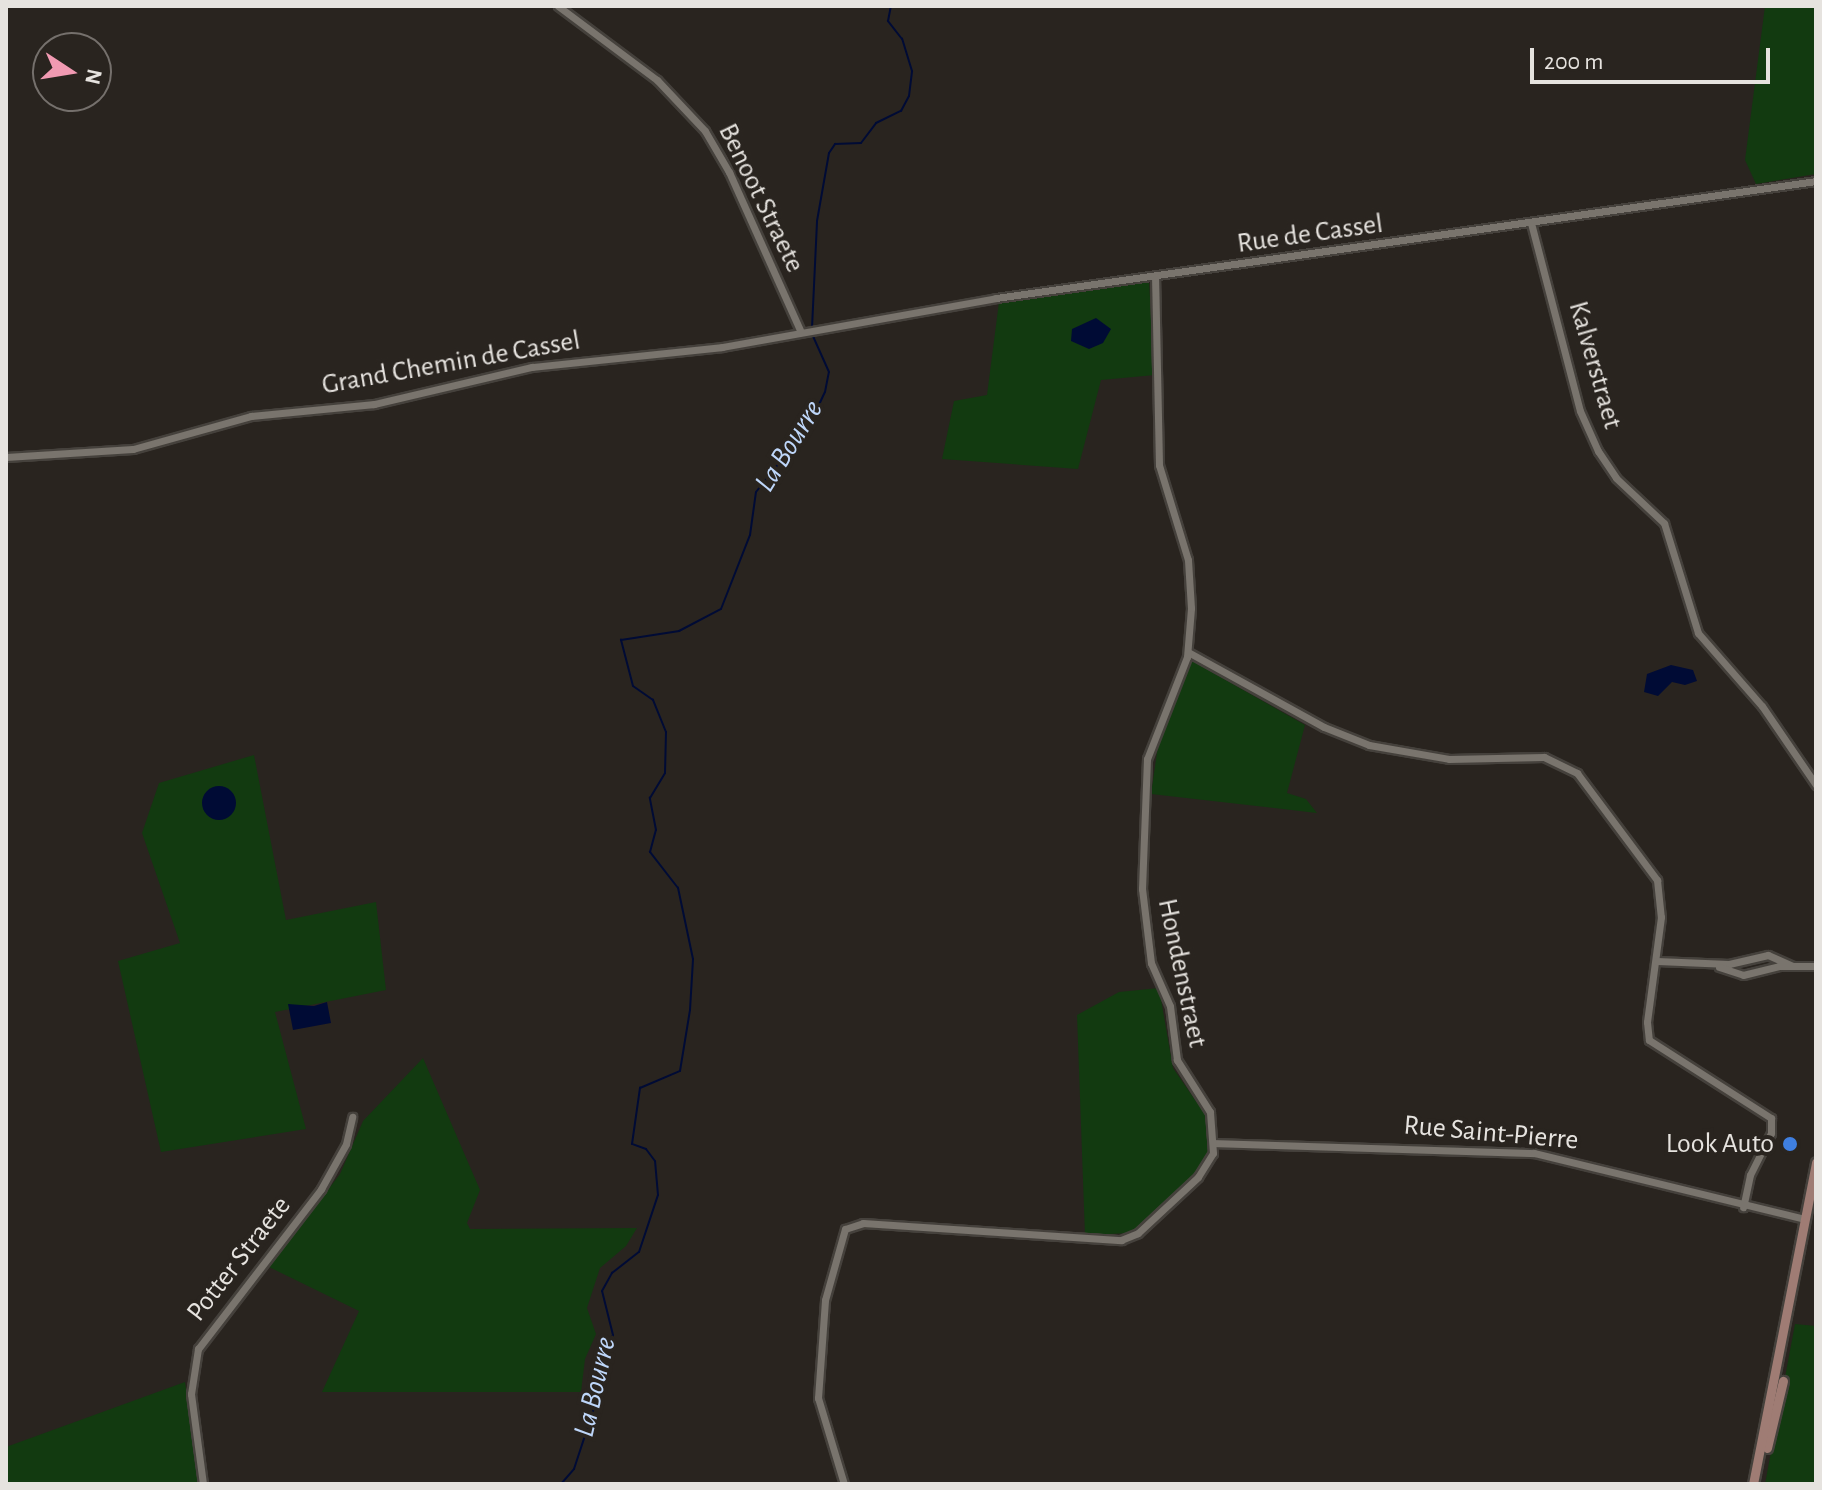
<!DOCTYPE html>
<html>
<head>
<meta charset="utf-8">
<style>
	body { margin:0 }
	#map { position:relative; width:1822px; height:1490px; overflow:hidden; background:#29241f; font-family:"Alegreya Sans",sans-serif }
	div>[style] { position:absolute }
	.green>* { inset:0; background:#123a10 }
	.water>* { inset:0; background:#000b35 }
	.round { border-radius:50% }
	.stream>* { height:2px; margin:-1px; padding:0 1px; transform-origin:1px; border-radius:1px; background:#000b35 }
	.roads { filter:drop-shadow(2px 0 #45413c) drop-shadow(-2px 0 #45413c) drop-shadow(0 2px #45413c) drop-shadow(0 -2px #45413c) }
	.minor>* { height:7px; margin:-3.5px; padding:0 3.5px; transform-origin:3.5px; border-radius:3.5px; background:#79746d }
	.secondary>* { height:9px; margin:-4.5px; padding:0 4.5px; transform-origin:4.5px; border-radius:4.5px; background:#9f7c74 }
	.dots>* { width:22px; height:22px; translate:-50% -50%; box-sizing:border-box; border:4px solid #29241f; border-radius:50% }
	span { translate:-50% -50%; white-space:nowrap; text-align:center; line-height:1.15; -webkit-text-stroke:8px #29241f; paint-order:stroke }
	.street-label { font-size:28px; color:#e6e3df }
	.poi-label { font-size:28px; color:#e6e3df }
	.right { translate:-100% -50%; text-align:right }
	.water-label { font-size:30px; color:#bed6f9; font-style:italic }
	.frame { position:absolute; inset:0; border:8px solid #e6e3df; pointer-events:none }
	.north { position:absolute; left:32px; top:32px; width:80px; height:80px; box-sizing:border-box; background:#29241f; border:2px solid #75706c; border-radius:50%; rotate:102deg; font-size:22px; font-weight:700; line-height:32px; text-align:center; color:#e6e3df }
	.north::after { content:''; display:block; margin:auto; width:28px; height:36px; background:#f19ab2; clip-path:polygon(50% 0,100% 100%,50% 72%,0 100%) }
	.scale { position:absolute; left:1530px; top:48px; width:240px; height:36px; box-sizing:border-box; border:4px solid #e6e3df; border-top:0; padding-left:10px; font-size:24px; line-height:28px; white-space:nowrap; color:#e6e3df; -webkit-text-stroke:6px #29241f; paint-order:stroke }
</style>
</head>
<body>
<div id="map">
	<div class="green">
		<div style="clip-path:polygon(1765px 6px,1816px 6px,1816px 174px,1756px 184px,1745px 160px)"></div>
		<div style="clip-path:polygon(1149px 282px,1155px 375px,1101px 380px,1078px 469px,942px 459px,954px 401px,987px 395px,999px 302px)"></div>
		<div style="clip-path:polygon(1192px 661px,1305px 725px,1287px 793px,1306px 799px,1317px 813px,1151px 794px,1159px 739px)"></div>
		<div style="clip-path:polygon(254px 755px,286px 920px,376px 902px,386px 990px,275px 1012px,306px 1129px,161px 1152px,118px 961px,180px 943px,142px 833px,159px 783px)"></div>
		<div style="clip-path:polygon(1159px 988px,1173px 1068px,1209px 1120px,1209px 1155px,1198px 1172px,1132px 1233px,1085px 1235px,1077px 1015px,1119px 992px)"></div>
		<div style="clip-path:polygon(423px 1058px,480px 1190px,467px 1223px,470px 1229px,637px 1228px,626px 1246px,600px 1268px,587px 1308px,596px 1334px,585px 1359px,581px 1392px,322px 1392px,359px 1311px,269px 1267px,340px 1174px,363px 1121px)"></div>
		<div style="clip-path:polygon(1795px 1324px,1816px 1326px,1816px 1484px,1765px 1484px)"></div>
		<div style="clip-path:polygon(185px 1382px,200px 1484px,6px 1484px,6px 1447px)"></div>
	</div>
	<div class="water">
		<div style="clip-path:polygon(1096px 318px,1111px 329px,1103px 343px,1089px 349px,1071px 341px,1072px 329px)"></div>
		<div style="clip-path:polygon(1671px 665px,1693px 670px,1697px 681px,1685px 685px,1672px 682px,1658px 696px,1644px 692px,1647px 674px)"></div>
		<div class="round" style="left:202px;top:786px;width:34px;height:34px"></div>
		<div style="clip-path:polygon(327px 1002px,331px 1023px,293px 1030px,288px 1004px,314px 1006px)"></div>
	</div>
	<div class="stream">
		<div style="left:812px;top:328px;width:107px;rotate:-87.3deg"></div>
		<div style="left:817px;top:221px;width:69px;rotate:-80deg"></div>
		<div style="left:829px;top:153px;width:11px;rotate:-56deg"></div>
		<div style="left:835px;top:144px;width:26px;rotate:-2deg"></div>
		<div style="left:861px;top:143px;width:25px;rotate:-53deg"></div>
		<div style="left:876px;top:123px;width:28px;rotate:-26deg"></div>
		<div style="left:901px;top:111px;width:17px;rotate:-62deg"></div>
		<div style="left:909px;top:96px;width:25px;rotate:-83deg"></div>
		<div style="left:912px;top:71px;width:34px;rotate:-107deg"></div>
		<div style="left:902px;top:39px;width:23px;rotate:-128deg"></div>
		<div style="left:888px;top:21px;width:15px;rotate:-79deg"></div>
		<div style="left:561px;top:1484px;width:20px;rotate:-49deg"></div>
		<div style="left:574px;top:1469px;width:67px;rotate:-71.8deg"></div>
		<div style="left:595px;top:1405px;width:42px;rotate:-87.3deg"></div>
		<div style="left:597px;top:1363px;width:32px;rotate:-60deg"></div>
		<div style="left:613px;top:1335px;width:45px;rotate:-104deg"></div>
		<div style="left:602px;top:1291px;width:21px;rotate:-61deg"></div>
		<div style="left:612px;top:1273px;width:34px;rotate:-38deg"></div>
		<div style="left:639px;top:1252px;width:60px;rotate:-71.6deg"></div>
		<div style="left:658px;top:1195px;width:34px;rotate:-95deg"></div>
		<div style="left:655px;top:1161px;width:15px;rotate:-127deg"></div>
		<div style="left:646px;top:1149px;width:15px;rotate:-160deg"></div>
		<div style="left:632px;top:1144px;width:57px;rotate:-81.9deg"></div>
		<div style="left:640px;top:1088px;width:43px;rotate:-23deg"></div>
		<div style="left:680px;top:1071px;width:62px;rotate:-80.7deg"></div>
		<div style="left:690px;top:1010px;width:51px;rotate:-86.6deg"></div>
		<div style="left:693px;top:959px;width:73px;rotate:-101.9deg"></div>
		<div style="left:678px;top:888px;width:46px;rotate:-127.9deg"></div>
		<div style="left:650px;top:852px;width:23px;rotate:-75deg"></div>
		<div style="left:656px;top:830px;width:33px;rotate:-101deg"></div>
		<div style="left:650px;top:798px;width:29px;rotate:-59deg"></div>
		<div style="left:665px;top:773px;width:41px;rotate:-88.6deg"></div>
		<div style="left:666px;top:732px;width:35px;rotate:-112deg"></div>
		<div style="left:653px;top:700px;width:24px;rotate:-145deg"></div>
		<div style="left:633px;top:686px;width:48px;rotate:-104.6deg"></div>
		<div style="left:621px;top:640px;width:59px;rotate:-8.8deg"></div>
		<div style="left:679px;top:631px;width:47px;rotate:-27.6deg"></div>
		<div style="left:721px;top:609px;width:79px;rotate:-68.6deg"></div>
		<div style="left:750px;top:535px;width:43px;rotate:-82.1deg"></div>
		<div style="left:756px;top:492px;width:87px;rotate:-51.5deg"></div>
		<div style="left:810px;top:424px;width:35px;rotate:-65deg"></div>
		<div style="left:825px;top:392px;width:20px;rotate:-79deg"></div>
		<div style="left:829px;top:372px;width:42px;rotate:-114.1deg"></div>
	</div>
	<div class="roads">
		<div class="minor">
			<div style="left:558px;top:6px;width:124px;rotate:36.8deg"></div>
			<div style="left:657px;top:80px;width:70px;rotate:46.7deg"></div>
			<div style="left:705px;top:131px;width:48px;rotate:59.7deg"></div>
			<div style="left:729px;top:172px;width:173px;rotate:65.8deg"></div>
			<div style="left:1531px;top:223px;width:194px;rotate:75.4deg"></div>
			<div style="left:1580px;top:411px;width:44px;rotate:65.8deg"></div>
			<div style="left:1598px;top:451px;width:32px;rotate:56deg"></div>
			<div style="left:1616px;top:478px;width:66px;rotate:43.2deg"></div>
			<div style="left:1664px;top:523px;width:115px;rotate:72.8deg"></div>
			<div style="left:1698px;top:633px;width:97px;rotate:48.8deg"></div>
			<div style="left:1762px;top:706px;width:96px;rotate:55.6deg"></div>
			<div style="left:6px;top:457px;width:127px;rotate:-3.6deg"></div>
			<div style="left:133px;top:449px;width:123px;rotate:-15.6deg"></div>
			<div style="left:251px;top:416px;width:124px;rotate:-5.6deg"></div>
			<div style="left:374px;top:404px;width:162px;rotate:-13.2deg"></div>
			<div style="left:532px;top:367px;width:191px;rotate:-6deg"></div>
			<div style="left:722px;top:347px;width:278px;rotate:-10.1deg"></div>
			<div style="left:996px;top:298px;width:828px;rotate:-8.12deg"></div>
			<div style="left:1188px;top:652px;width:155px;rotate:28.9deg"></div>
			<div style="left:1324px;top:727px;width:48px;rotate:21.8deg"></div>
			<div style="left:1369px;top:745px;width:81px;rotate:9.9deg"></div>
			<div style="left:1449px;top:759px;width:95px;rotate:-1.2deg"></div>
			<div style="left:1544px;top:757px;width:37px;rotate:26deg"></div>
			<div style="left:1577px;top:773px;width:134px;rotate:53.2deg"></div>
			<div style="left:1657px;top:880px;width:37px;rotate:84deg"></div>
			<div style="left:1661px;top:917px;width:106px;rotate:97.6deg"></div>
			<div style="left:1647px;top:1022px;width:18px;rotate:84deg"></div>
			<div style="left:1649px;top:1040px;width:145px;rotate:32.6deg"></div>
			<div style="left:1771px;top:1118px;width:15px;rotate:90deg"></div>
			<div style="left:1771px;top:1133px;width:47px;rotate:116.6deg"></div>
			<div style="left:1750px;top:1175px;width:33px;rotate:102deg"></div>
			<div style="left:1657px;top:961px;width:72px;rotate:2.4deg"></div>
			<div style="left:1729px;top:964px;width:40px;rotate:-13deg"></div>
			<div style="left:1768px;top:955px;width:27px;rotate:24deg"></div>
			<div style="left:1719px;top:967px;width:25px;rotate:18deg"></div>
			<div style="left:1743px;top:975px;width:37px;rotate:-14deg"></div>
			<div style="left:1779px;top:966px;width:37px"></div>
			<div style="left:1215px;top:1143px;width:319px;rotate:1.8deg"></div>
			<div style="left:1534px;top:1153px;width:278px;rotate:13.7deg"></div>
			<div style="left:203px;top:1484px;width:91px;rotate:-97.6deg"></div>
			<div style="left:191px;top:1394px;width:46px;rotate:-81.2deg"></div>
			<div style="left:198px;top:1349px;width:202px;rotate:-52.4deg"></div>
			<div style="left:321px;top:1189px;width:51px;rotate:-60.9deg"></div>
			<div style="left:346px;top:1144px;width:28px;rotate:-77deg"></div>
			<div style="left:844px;top:1484px;width:90px;rotate:-106.8deg"></div>
			<div style="left:818px;top:1398px;width:98px;rotate:-85.9deg"></div>
			<div style="left:825px;top:1300px;width:74px;rotate:-74.3deg"></div>
			<div style="left:845px;top:1229px;width:19px;rotate:-18deg"></div>
			<div style="left:863px;top:1223px;width:259px;rotate:3.8deg"></div>
			<div style="left:1121px;top:1240px;width:18px;rotate:-22deg"></div>
			<div style="left:1138px;top:1233px;width:82px;rotate:-43deg"></div>
			<div style="left:1198px;top:1177px;width:28px;rotate:-58deg"></div>
			<div style="left:1213px;top:1153px;width:41px;rotate:-94.2deg"></div>
			<div style="left:1210px;top:1112px;width:62px;rotate:-122.4deg"></div>
			<div style="left:1177px;top:1060px;width:54px;rotate:-97.4deg"></div>
			<div style="left:1170px;top:1006px;width:47px;rotate:-113.8deg"></div>
			<div style="left:1151px;top:963px;width:75px;rotate:-96.9deg"></div>
			<div style="left:1142px;top:889px;width:130px;rotate:-87.8deg"></div>
			<div style="left:1147px;top:759px;width:110px;rotate:-68.6deg"></div>
			<div style="left:1187px;top:657px;width:49px;rotate:-85.3deg"></div>
			<div style="left:1191px;top:608px;width:48px;rotate:-93.6deg"></div>
			<div style="left:1188px;top:560px;width:99px;rotate:-107deg"></div>
			<div style="left:1159px;top:465px;width:188px;rotate:-91.2deg"></div>
		</div>
		<div class="secondary">
			<div style="left:1767px;top:1448px;width:69px;rotate:-76.6deg"></div>
			<div style="left:1753px;top:1484px;width:328px;rotate:-78.9deg"></div>
		</div>
	</div>
	<div class="dots">
		<div style="left:1790px;top:1144px;background:#3f7fe0"></div>
	</div>
	<div class="street-label">
		<span style="left:761px;top:198px;rotate:64deg">Benoot Straete</span>
		<span style="left:1310px;top:234px;rotate:-8deg">Rue de Cassel</span>
		<span style="left:451px;top:363px;rotate:-10deg">Grand Chemin de Cassel</span>
		<span style="left:1595px;top:365px;rotate:74deg">Kalverstraet</span>
		<span style="left:1182px;top:973px;rotate:78deg">Hondenstraet</span>
		<span style="left:1491px;top:1133px;rotate:5deg">Rue Saint-Pierre</span>
		<span style="left:239px;top:1259px;rotate:-52deg">Potter Straete</span>
	</div>
	<div class="poi-label">
		<span class="right" style="left:1774px;top:1144px">Look Auto</span>
	</div>
	<div class="water-label">
		<span style="left:789px;top:446px;rotate:-58deg">La Bourre</span>
		<span style="left:595px;top:1387px;rotate:-77deg">La Bourre</span>
	</div>
	<div class="frame"></div>
	<div class="north">N</div>
	<div class="scale">200 m</div>
</div>
</body>
</html>
